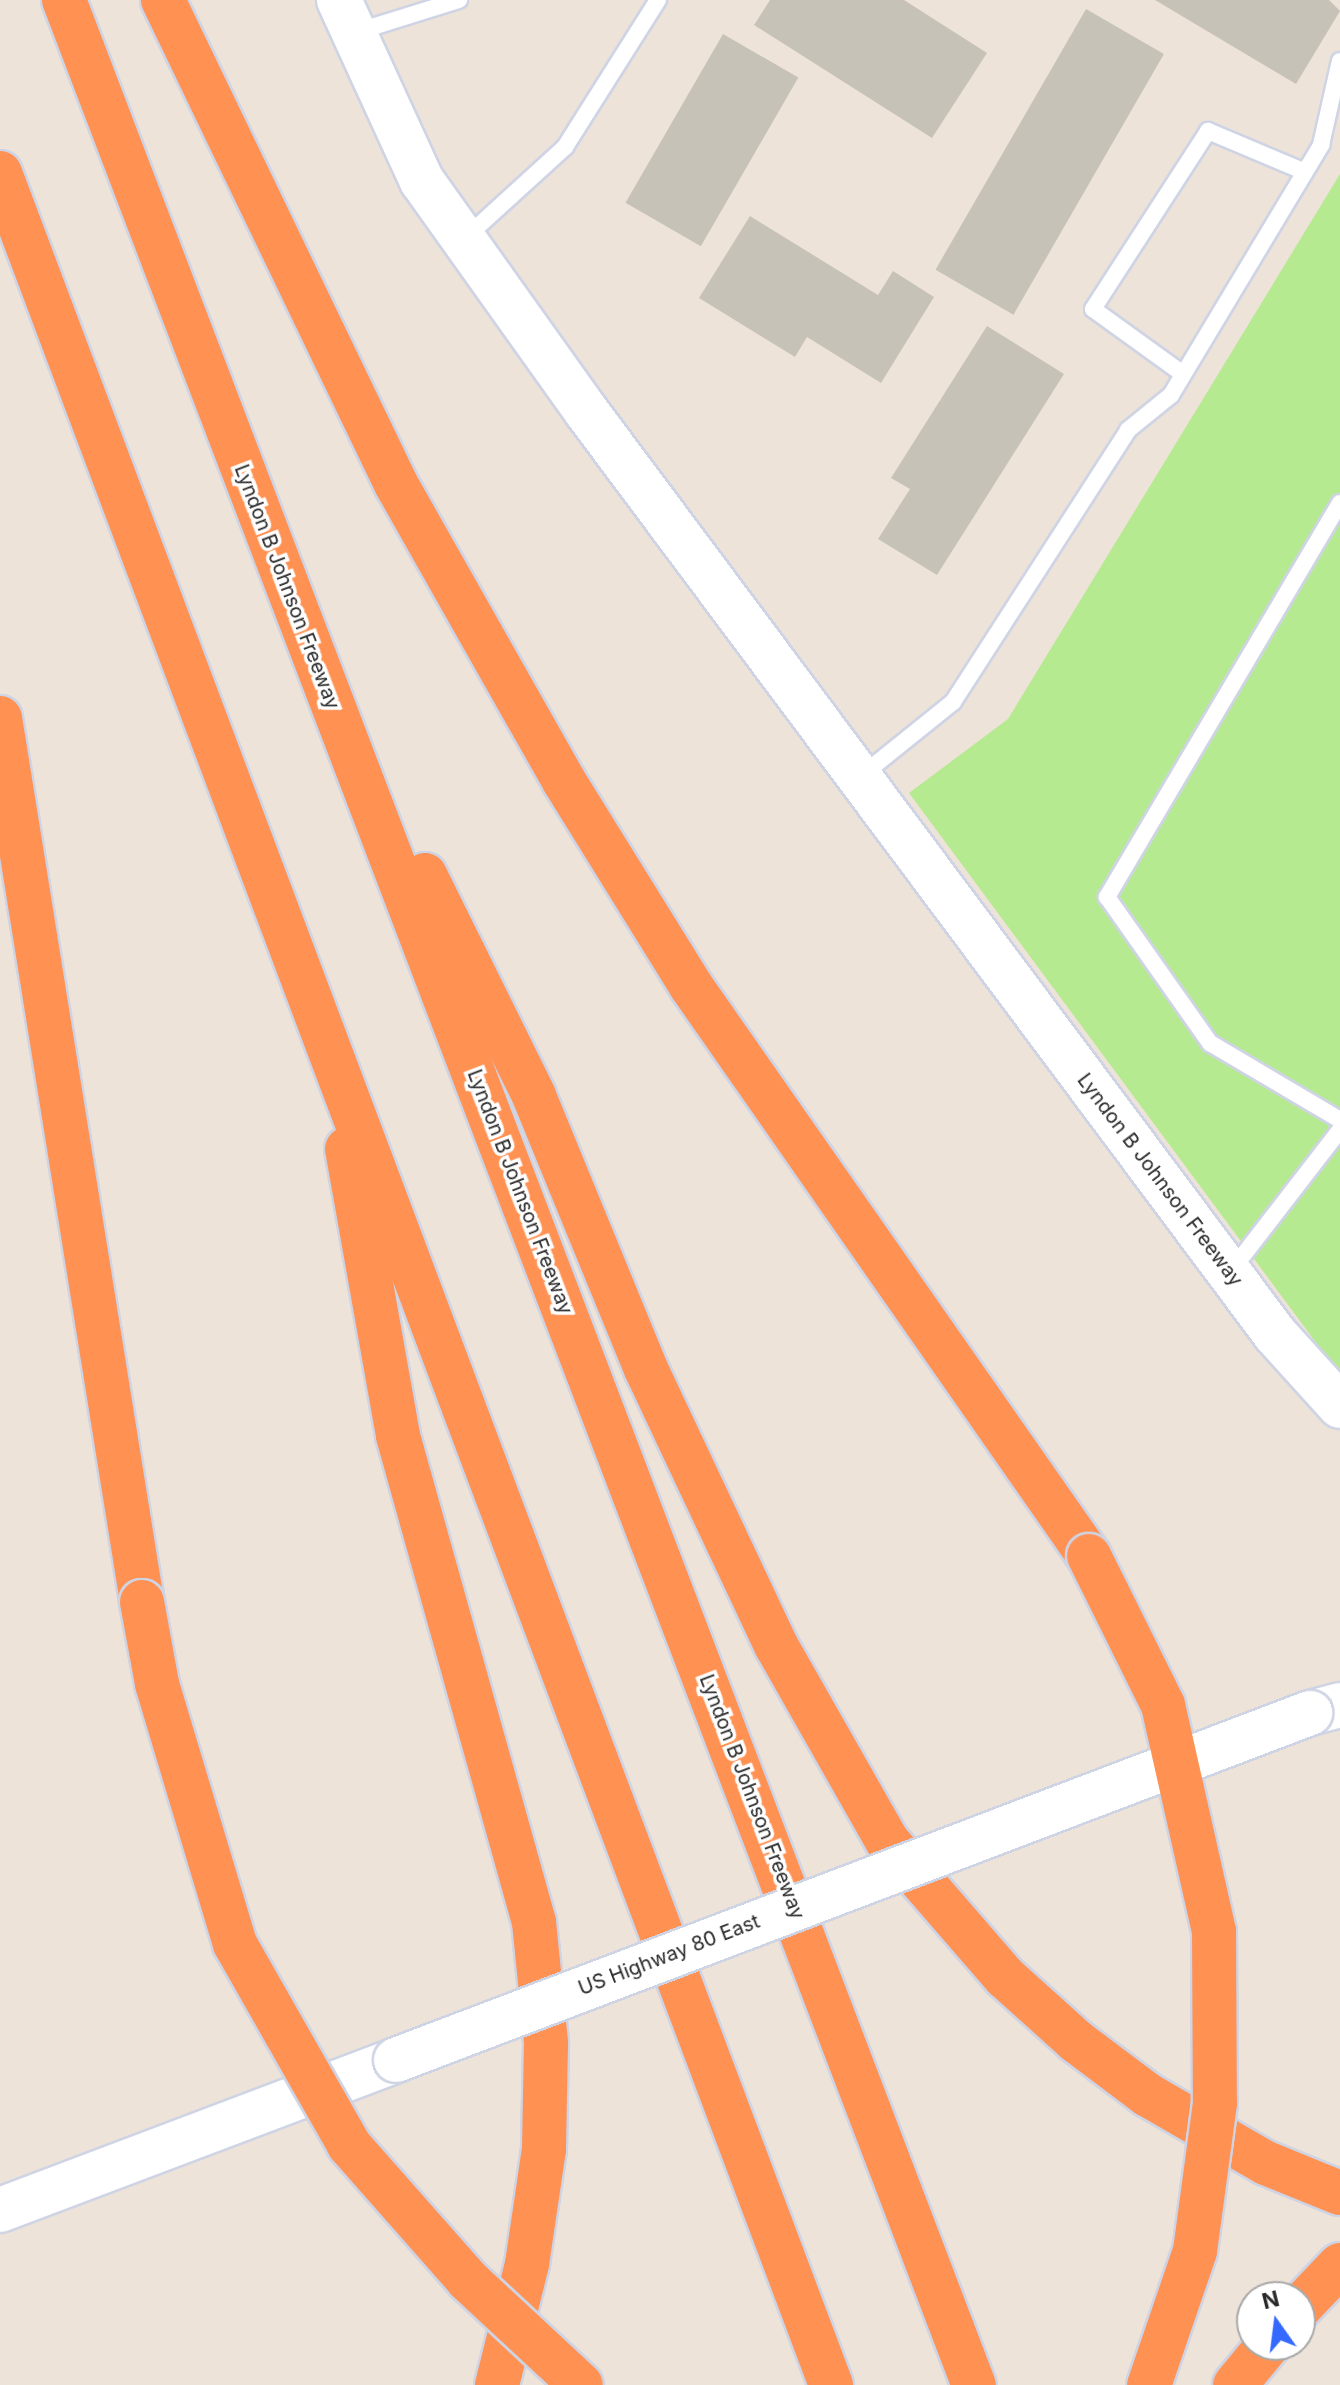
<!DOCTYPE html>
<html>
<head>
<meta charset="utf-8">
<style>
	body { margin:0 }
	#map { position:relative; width:1340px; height:2385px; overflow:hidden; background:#ede3d9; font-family:Inter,sans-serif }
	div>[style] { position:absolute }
	.green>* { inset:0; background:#b5ea90 }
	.building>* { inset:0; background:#c7c2b8; transform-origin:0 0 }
	.roads { filter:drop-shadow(2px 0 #cfd4e4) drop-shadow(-2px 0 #cfd4e4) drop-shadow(0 2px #cfd4e4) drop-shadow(0 -2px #cfd4e4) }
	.service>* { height:16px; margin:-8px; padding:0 8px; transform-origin:8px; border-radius:8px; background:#fff }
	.secondary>* { height:44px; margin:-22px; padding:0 22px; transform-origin:22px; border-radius:22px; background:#fff }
	.motorway>* { height:44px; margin:-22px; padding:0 22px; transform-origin:22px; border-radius:22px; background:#ff9153 }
	.bridges { filter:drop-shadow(2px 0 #cfd4e4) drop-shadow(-2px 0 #cfd4e4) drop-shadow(0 2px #cfd4e4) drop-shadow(0 -2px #cfd4e4) }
	.secondary-bridge>* { height:44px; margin:-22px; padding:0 22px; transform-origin:22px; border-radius:22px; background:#fff }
	.motorway-bridge>* { height:44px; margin:-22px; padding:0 22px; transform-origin:22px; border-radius:22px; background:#ff9153 }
	span { translate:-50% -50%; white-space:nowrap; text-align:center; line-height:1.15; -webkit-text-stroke:7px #fff; paint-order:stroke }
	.street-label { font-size:20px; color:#292929 }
	.north { position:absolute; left:1236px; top:2281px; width:80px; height:80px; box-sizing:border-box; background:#fff; border:2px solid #a9a9a9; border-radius:50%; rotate:346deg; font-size:22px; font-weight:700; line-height:32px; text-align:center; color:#292929 }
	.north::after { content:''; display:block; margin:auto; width:28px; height:36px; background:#3569ff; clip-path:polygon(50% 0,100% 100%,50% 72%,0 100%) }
</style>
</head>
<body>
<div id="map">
	<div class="green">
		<div style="clip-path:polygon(1340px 174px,1340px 1375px,909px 793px,1008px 719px)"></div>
	</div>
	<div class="building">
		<div style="clip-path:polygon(770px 0,904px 0,987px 53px,932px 138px,754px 25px)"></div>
		<div style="clip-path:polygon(1155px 0,1329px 0,1340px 11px,1296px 84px)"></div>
		<div style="left:1086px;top:9px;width:90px;height:301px;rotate:30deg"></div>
		<div style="left:723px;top:34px;width:87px;height:195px;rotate:30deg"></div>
		<div style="clip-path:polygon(750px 216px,878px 295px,893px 271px,934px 297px,881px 383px,807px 337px,795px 357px,699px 298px)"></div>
		<div style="clip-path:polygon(987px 326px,1064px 374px,937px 575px,878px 539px,910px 489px,891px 478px)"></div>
	</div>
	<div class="roads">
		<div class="service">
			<div style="left:356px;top:32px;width:108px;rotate:-17.3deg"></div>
			<div style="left:464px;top:239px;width:137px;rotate:-42.3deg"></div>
			<div style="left:565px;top:147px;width:174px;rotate:-57.7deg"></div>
			<div style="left:1183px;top:374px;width:111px;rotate:-144.2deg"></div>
			<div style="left:1093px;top:309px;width:212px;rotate:-57.1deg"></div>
			<div style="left:1208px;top:131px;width:105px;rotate:22.9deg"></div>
			<div style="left:1340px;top:503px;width:458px;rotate:120.6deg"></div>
			<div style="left:1107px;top:897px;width:179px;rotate:54.8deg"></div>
			<div style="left:1210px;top:1043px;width:151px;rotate:30.6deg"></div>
			<div style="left:861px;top:776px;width:118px;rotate:-38.8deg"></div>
			<div style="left:953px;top:702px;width:323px;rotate:-57.2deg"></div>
			<div style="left:1128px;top:430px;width:55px;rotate:-39.1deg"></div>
			<div style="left:1171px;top:395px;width:292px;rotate:-59deg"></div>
			<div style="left:1321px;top:145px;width:86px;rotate:-77.3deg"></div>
			<div style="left:1231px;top:1271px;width:178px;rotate:-52.3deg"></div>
		</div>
		<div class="secondary">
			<div style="left:339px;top:0;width:199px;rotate:65.4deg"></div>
			<div style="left:422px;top:181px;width:282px;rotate:54.5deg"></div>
			<div style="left:586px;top:411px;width:1152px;rotate:53.26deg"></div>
			<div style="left:1275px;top:1334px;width:97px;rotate:47.9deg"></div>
			<div style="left:1310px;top:1713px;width:31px;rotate:-15deg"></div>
			<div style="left:0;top:2210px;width:423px;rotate:-20.7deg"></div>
		</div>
		<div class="motorway">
			<div style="left:64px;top:0;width:2553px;rotate:69.12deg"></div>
			<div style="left:163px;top:0;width:537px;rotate:64.29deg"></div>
			<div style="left:396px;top:484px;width:341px;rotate:60.5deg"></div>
			<div style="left:564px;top:781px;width:241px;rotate:58.2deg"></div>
			<div style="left:691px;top:986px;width:695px;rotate:55.08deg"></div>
			<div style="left:0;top:173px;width:2363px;rotate:69.41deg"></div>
			<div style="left:0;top:718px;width:895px;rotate:80.87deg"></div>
			<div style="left:425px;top:875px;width:246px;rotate:63.7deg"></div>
			<div style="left:534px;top:1096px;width:295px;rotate:67.7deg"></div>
			<div style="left:646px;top:1369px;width:307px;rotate:64.8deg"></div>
			<div style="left:777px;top:1647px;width:224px;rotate:60.4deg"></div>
			<div style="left:888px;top:1842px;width:179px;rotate:49.1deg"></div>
			<div style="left:1005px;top:1977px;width:96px;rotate:42deg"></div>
			<div style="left:1076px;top:2041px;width:90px;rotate:36.9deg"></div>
			<div style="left:1148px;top:2095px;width:136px;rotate:30deg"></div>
			<div style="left:1266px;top:2163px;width:80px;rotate:22.1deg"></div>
			<div style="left:347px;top:1149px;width:291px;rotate:79.9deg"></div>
			<div style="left:398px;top:1436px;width:505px;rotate:74.37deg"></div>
			<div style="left:534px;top:1922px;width:122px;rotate:84.3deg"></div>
			<div style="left:546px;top:2043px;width:106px;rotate:91.1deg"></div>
			<div style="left:544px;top:2149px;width:116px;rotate:98.4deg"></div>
			<div style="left:527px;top:2264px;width:125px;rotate:103.9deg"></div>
			<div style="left:1300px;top:2307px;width:58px;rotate:-46.4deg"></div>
			<div style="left:1235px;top:2385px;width:52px;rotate:-50.5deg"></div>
		</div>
	</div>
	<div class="bridges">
		<div class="secondary-bridge">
			<div style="left:396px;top:2060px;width:978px;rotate:-20.79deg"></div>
		</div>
		<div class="motorway-bridge">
			<div style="left:1089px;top:1556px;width:166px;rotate:63.6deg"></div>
			<div style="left:1163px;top:1705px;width:232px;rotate:77.3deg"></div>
			<div style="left:1214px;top:1931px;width:172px;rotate:89.7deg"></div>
			<div style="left:1215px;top:2103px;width:149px;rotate:97.7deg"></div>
			<div style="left:1195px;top:2251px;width:142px;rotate:108.9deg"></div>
			<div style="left:142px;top:1602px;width:83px;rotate:79.6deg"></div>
			<div style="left:157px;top:1684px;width:271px;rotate:73.3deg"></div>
			<div style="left:235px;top:1944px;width:231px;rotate:60.4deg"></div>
			<div style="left:349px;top:2145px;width:180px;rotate:48.6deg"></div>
			<div style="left:468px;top:2280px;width:154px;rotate:42.9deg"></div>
		</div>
	</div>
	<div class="street-label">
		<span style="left:287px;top:587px;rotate:69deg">Lyndon B Johnson Freeway</span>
		<span style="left:1160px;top:1180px;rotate:53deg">Lyndon B Johnson Freeway</span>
		<span style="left:520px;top:1192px;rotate:69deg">Lyndon B Johnson Freeway</span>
		<span style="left:752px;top:1797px;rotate:69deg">Lyndon B Johnson Freeway</span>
		<span style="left:669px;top:1955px;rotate:-21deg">US Highway 80 East</span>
	</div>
	<div class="north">N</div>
</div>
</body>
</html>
